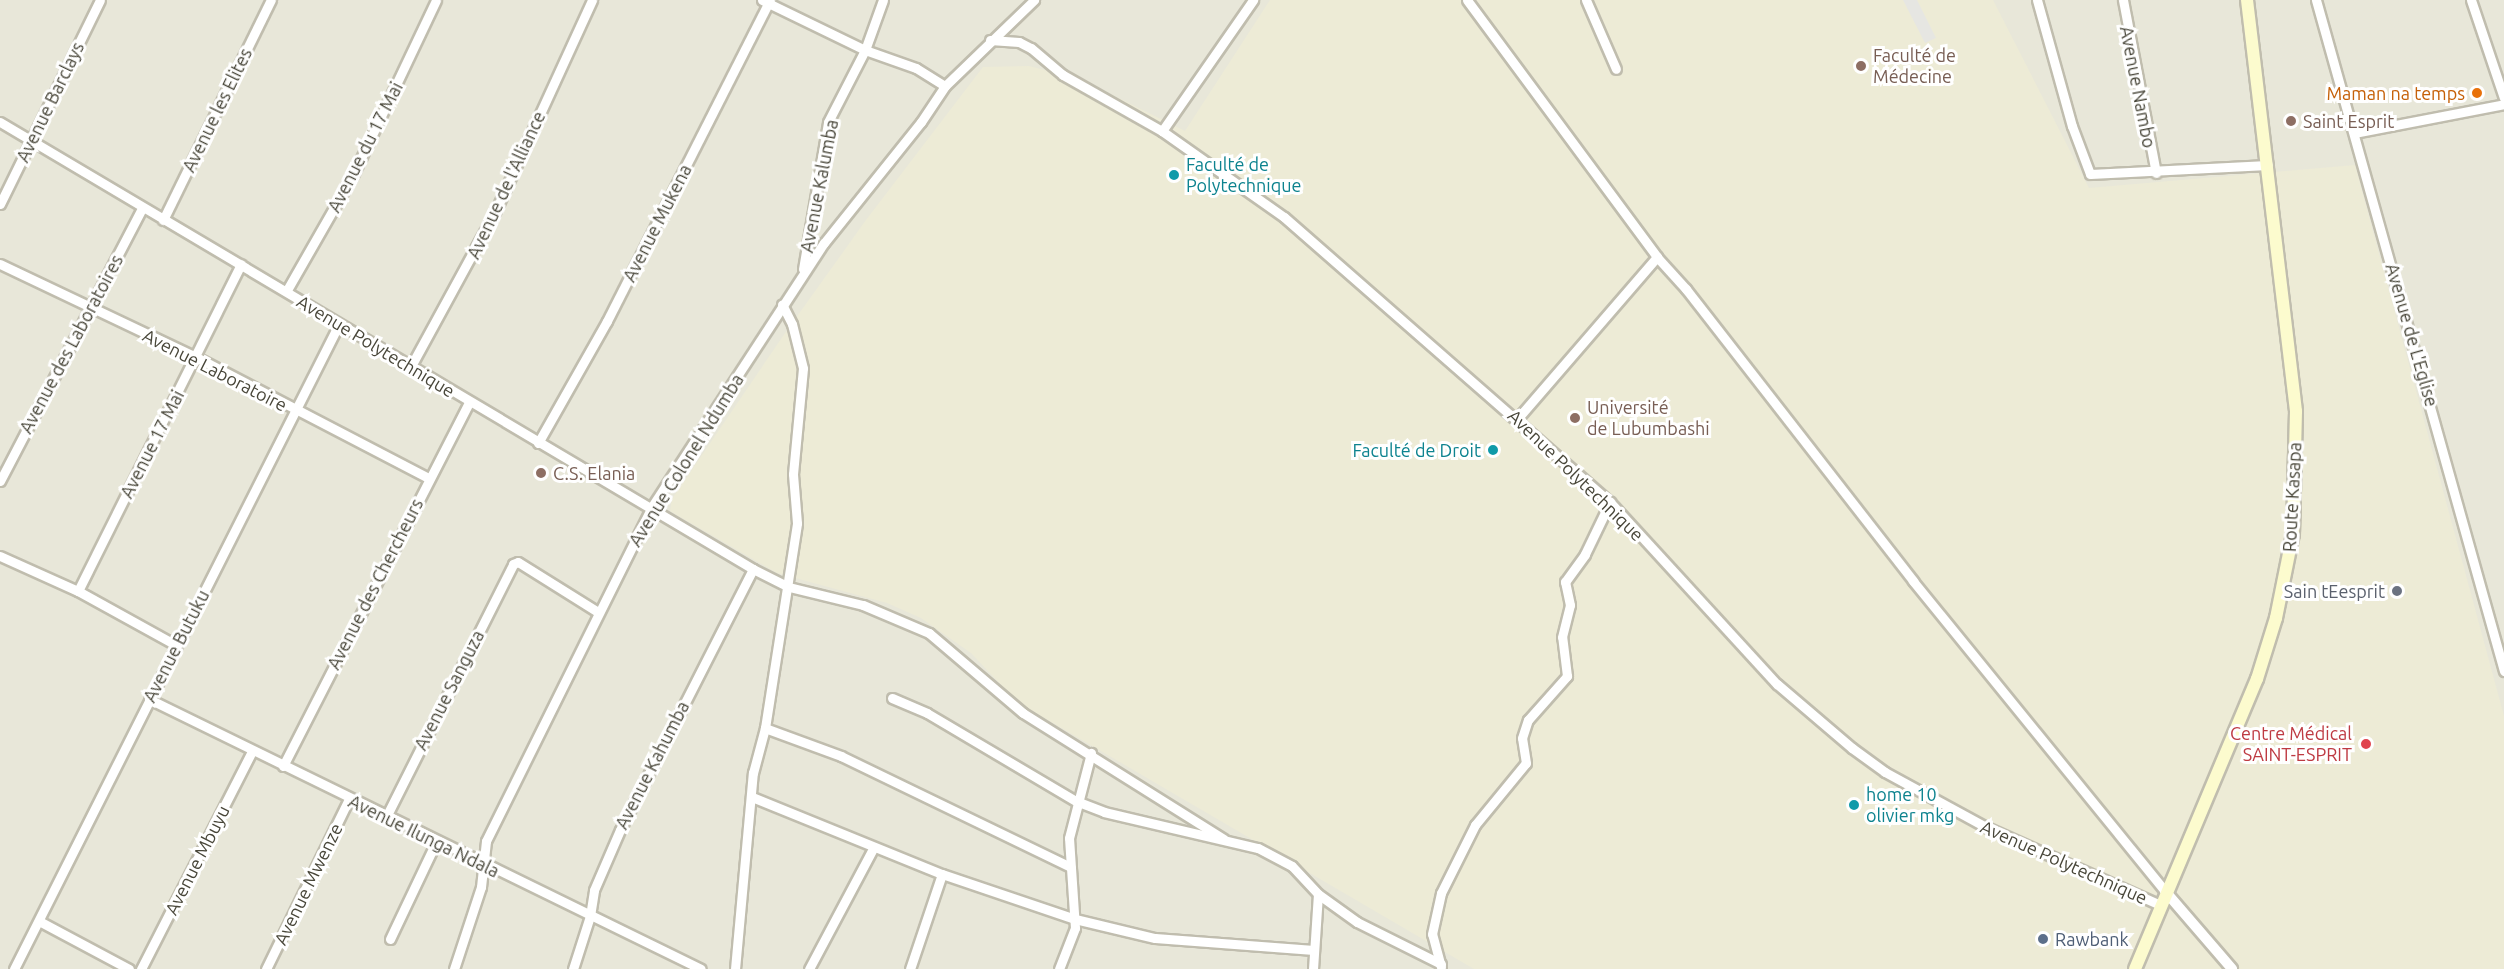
<!DOCTYPE html>
<html>
<head>
<meta charset="utf-8">
<style>
	body { margin:0 }
	#map { position:relative; width:2504px; height:969px; overflow:hidden; background:#f4f4eb; font-family:Ubuntu,sans-serif }
	div>[style] { position:absolute }
	.residential>* { inset:0; background:#e8e7d9; transform-origin:0 0 }
	.education>* { inset:0; background:#edebd6 }
	.parking>* { inset:0; background:#e6e6e2 }
	.roads { filter:drop-shadow(2px 0 #c0bdae) drop-shadow(-2px 0 #c0bdae) drop-shadow(0 2px #c0bdae) drop-shadow(0 -2px #c0bdae) }
	.minor>* { height:9px; margin:-4.5px; padding:0 4.5px; transform-origin:4.5px; border-radius:4.5px; background:#fff }
	.tertiary>* { height:10px; margin:-5px; padding:0 5px; transform-origin:5px; border-radius:5px; background:#fff }
	.secondary>* { height:12px; margin:-6px; padding:0 6px; transform-origin:6px; border-radius:6px; background:#fcfbce }
	.dots>* { width:16px; height:16px; translate:-50% -50%; box-sizing:border-box; border:3px solid #fff; border-radius:50% }
	span { translate:-50% -50%; white-space:nowrap; text-align:center; line-height:1.15; -webkit-text-stroke:6px #fff; paint-order:stroke }
	.education-label { font-size:18px; color:#785e54 }
	.left { translate:0 -50%; text-align:left }
	.street-label { font-size:18px; color:#484639 }
	.food-label { font-size:18px; color:#c56008 }
	.right { translate:-100% -50%; text-align:right }
	.culture-label { font-size:18px; color:#0d838f }
	.worship-label { font-size:18px; color:#5b616d }
	.health-label { font-size:18px; color:#be3a42 }
	.service-label { font-size:18px; color:#4e5e75 }
</style>
</head>
<body>
<div id="map">
	<div class="residential">
		<div style="left:0;top:0;width:2504px;height:969px"></div>
	</div>
	<div class="education">
		<div style="clip-path:polygon(1270px 0,1993px 0,2089px 188px,2355px 165px,2504px 716px,2504px 969px,1474px 969px,1017px 702px,971px 653px,921px 618px,887px 603px,777px 573px,670px 511px,672px 499px,783px 336px,866px 220px,983px 67px,1029px 66px,1082px 80px,1185px 131px)"></div>
	</div>
	<div class="parking">
		<div style="clip-path:polygon(1903px 0,1917px 0,1936px 38px,1925px 43px)"></div>
	</div>
	<div class="roads">
		<div class="minor">
			<div style="left:762px;top:0;width:114px;rotate:25.9deg"></div>
			<div style="left:865px;top:50px;width:54px;rotate:19.4deg"></div>
			<div style="left:916px;top:68px;width:34px;rotate:32deg"></div>
			<div style="left:945px;top:86px;width:124px;rotate:-44deg"></div>
			<div style="left:1467px;top:0;width:320px;rotate:53.5deg"></div>
			<div style="left:1657px;top:257px;width:43px;rotate:47.8deg"></div>
			<div style="left:1686px;top:289px;width:370px;rotate:52.1deg"></div>
			<div style="left:1913px;top:581px;width:400px;rotate:50.9deg"></div>
			<div style="left:1586px;top:0;width:75px;rotate:66.5deg"></div>
			<div style="left:2037px;top:0;width:131px;rotate:74.5deg"></div>
			<div style="left:2072px;top:126px;width:51px;rotate:69.4deg"></div>
			<div style="left:2090px;top:174px;width:178px;rotate:-2.9deg"></div>
			<div style="left:2123px;top:0;width:176px;rotate:79.2deg"></div>
			<div style="left:2316px;top:0;width:697px;rotate:74.35deg"></div>
			<div style="left:2471px;top:0;width:103px;rotate:71.4deg"></div>
			<div style="left:990px;top:40px;width:29px;rotate:4deg"></div>
			<div style="left:1019px;top:42px;width:13px;rotate:27deg"></div>
			<div style="left:1031px;top:48px;width:42px;rotate:40.2deg"></div>
			<div style="left:1063px;top:75px;width:114px;rotate:29.5deg"></div>
			<div style="left:1162px;top:131px;width:149px;rotate:35.2deg"></div>
			<div style="left:1284px;top:217px;width:433px;rotate:41.2deg"></div>
			<div style="left:1610px;top:502px;width:247px;rotate:47.5deg"></div>
			<div style="left:1777px;top:684px;width:99px;rotate:40.5deg"></div>
			<div style="left:1852px;top:748px;width:41px;rotate:36deg"></div>
			<div style="left:1885px;top:772px;width:115px;rotate:28.6deg"></div>
			<div style="left:1986px;top:827px;width:191px;rotate:24.1deg"></div>
			<div style="left:0;top:122px;width:876px;rotate:30.69deg"></div>
			<div style="left:753px;top:569px;width:40px;rotate:26.6deg"></div>
			<div style="left:789px;top:587px;width:76px;rotate:13.7deg"></div>
			<div style="left:863px;top:605px;width:72px;rotate:23deg"></div>
			<div style="left:929px;top:633px;width:123px;rotate:40.4deg"></div>
			<div style="left:1023px;top:713px;width:237px;rotate:32.1deg"></div>
			<div style="left:1162px;top:131px;width:160px;rotate:-55.2deg"></div>
			<div style="left:2354px;top:133px;width:153px;rotate:-10.9deg"></div>
			<div style="left:0;top:204px;width:227px;rotate:-63.9deg"></div>
			<div style="left:163px;top:220px;width:245px;rotate:-63.9deg"></div>
			<div style="left:0;top:264px;width:217px;rotate:25.4deg"></div>
			<div style="left:196px;top:357px;width:262px;rotate:27.5deg"></div>
			<div style="left:803px;top:269px;width:149px;rotate:-80.3deg"></div>
			<div style="left:828px;top:122px;width:81px;rotate:-62.8deg"></div>
			<div style="left:865px;top:50px;width:53px;rotate:-70.2deg"></div>
			<div style="left:287px;top:290px;width:135px;rotate:-60.2deg"></div>
			<div style="left:354px;top:173px;width:191px;rotate:-64.6deg"></div>
			<div style="left:411px;top:366px;width:175px;rotate:-61.4deg"></div>
			<div style="left:495px;top:212px;width:233px;rotate:-65.4deg"></div>
			<div style="left:1518px;top:418px;width:213px;rotate:-49.2deg"></div>
			<div style="left:538px;top:443px;width:140px;rotate:-60.5deg"></div>
			<div style="left:607px;top:321px;width:360px;rotate:-63.1deg"></div>
			<div style="left:0;top:481px;width:308px;rotate:-62.5deg"></div>
			<div style="left:0;top:556px;width:85px;rotate:24.2deg"></div>
			<div style="left:78px;top:591px;width:112px;rotate:28.9deg"></div>
			<div style="left:78px;top:591px;width:365px;rotate:-63.5deg"></div>
			<div style="left:892px;top:698px;width:38px;rotate:23deg"></div>
			<div style="left:927px;top:713px;width:173px;rotate:30.6deg"></div>
			<div style="left:1076px;top:801px;width:30px;rotate:21deg"></div>
			<div style="left:1104px;top:812px;width:158px;rotate:13.2deg"></div>
			<div style="left:1258px;top:848px;width:38px;rotate:28deg"></div>
			<div style="left:1292px;top:866px;width:38px;rotate:47deg"></div>
			<div style="left:1318px;top:894px;width:48px;rotate:35.7deg"></div>
			<div style="left:1357px;top:922px;width:94px;rotate:26.6deg"></div>
			<div style="left:149px;top:699px;width:614px;rotate:26.06deg"></div>
			<div style="left:765px;top:728px;width:81px;rotate:20.2deg"></div>
			<div style="left:841px;top:756px;width:255px;rotate:25.8deg"></div>
			<div style="left:283px;top:766px;width:409px;rotate:-62.9deg"></div>
			<div style="left:752px;top:797px;width:205px;rotate:22.1deg"></div>
			<div style="left:942px;top:874px;width:140px;rotate:18.7deg"></div>
			<div style="left:1075px;top:919px;width:82px;rotate:13.4deg"></div>
			<div style="left:1155px;top:938px;width:159px;rotate:4.3deg"></div>
			<div style="left:386px;top:817px;width:283px;rotate:-63.3deg"></div>
			<div style="left:513px;top:564px;width:5px;rotate:-22deg"></div>
			<div style="left:518px;top:562px;width:94px;rotate:32deg"></div>
			<div style="left:39px;top:921px;width:102px;rotate:28.1deg"></div>
			<div style="left:390px;top:939px;width:107px;rotate:-64.6deg"></div>
			<div style="left:1441px;top:967px;width:34px;rotate:-105deg"></div>
			<div style="left:1432px;top:934px;width:42px;rotate:-77.6deg"></div>
			<div style="left:1441px;top:893px;width:76px;rotate:-63.4deg"></div>
			<div style="left:1475px;top:825px;width:80px;rotate:-50.6deg"></div>
			<div style="left:1526px;top:763px;width:25px;rotate:-99deg"></div>
			<div style="left:1522px;top:738px;width:19px;rotate:-72deg"></div>
			<div style="left:1528px;top:720px;width:59px;rotate:-48.4deg"></div>
			<div style="left:1567px;top:676px;width:39px;rotate:-97deg"></div>
			<div style="left:1562px;top:637px;width:33px;rotate:-76deg"></div>
			<div style="left:1570px;top:605px;width:24px;rotate:-102deg"></div>
			<div style="left:1565px;top:582px;width:34px;rotate:-54deg"></div>
			<div style="left:1585px;top:554px;width:58px;rotate:-64.3deg"></div>
			<div style="left:14px;top:969px;width:722px;rotate:-63.26deg"></div>
			<div style="left:141px;top:969px;width:245px;rotate:-63deg"></div>
			<div style="left:266px;top:969px;width:189px;rotate:-64deg"></div>
			<div style="left:454px;top:969px;width:86px;rotate:-71.8deg"></div>
			<div style="left:481px;top:887px;width:46px;rotate:-83.8deg"></div>
			<div style="left:486px;top:841px;width:372px;rotate:-63.6deg"></div>
			<div style="left:651px;top:508px;width:316px;rotate:-56.9deg"></div>
			<div style="left:824px;top:243px;width:155px;rotate:-51.3deg"></div>
			<div style="left:921px;top:122px;width:43px;rotate:-56.3deg"></div>
			<div style="left:573px;top:969px;width:56px;rotate:-72.2deg"></div>
			<div style="left:590px;top:916px;width:26px;rotate:-81deg"></div>
			<div style="left:594px;top:890px;width:65px;rotate:-66.6deg"></div>
			<div style="left:620px;top:830px;width:293px;rotate:-63deg"></div>
			<div style="left:735px;top:969px;width:197px;rotate:-84.8deg"></div>
			<div style="left:753px;top:773px;width:47px;rotate:-75.1deg"></div>
			<div style="left:765px;top:728px;width:207px;rotate:-81.1deg"></div>
			<div style="left:797px;top:523px;width:49px;rotate:-94.7deg"></div>
			<div style="left:793px;top:474px;width:106px;rotate:-84.6deg"></div>
			<div style="left:803px;top:368px;width:45px;rotate:-104deg"></div>
			<div style="left:792px;top:324px;width:22px;rotate:-117deg"></div>
			<div style="left:809px;top:969px;width:138px;rotate:-62deg"></div>
			<div style="left:910px;top:969px;width:100px;rotate:-71.4deg"></div>
			<div style="left:1059px;top:969px;width:44px;rotate:-68.7deg"></div>
			<div style="left:1075px;top:928px;width:90px;rotate:-93.8deg"></div>
			<div style="left:1069px;top:838px;width:88px;rotate:-75.5deg"></div>
			<div style="left:1313px;top:969px;width:75px;rotate:-86.2deg"></div>
		</div>
		<div class="tertiary">
			<div style="left:2165px;top:891px;width:103px;rotate:49.3deg"></div>
		</div>
		<div class="secondary">
			<div style="left:2135px;top:969px;width:315px;rotate:-67.2deg"></div>
			<div style="left:2257px;top:679px;width:64px;rotate:-72.7deg"></div>
			<div style="left:2276px;top:618px;width:86px;rotate:-78.6deg"></div>
			<div style="left:2293px;top:534px;width:123px;rotate:-88.6deg"></div>
			<div style="left:2296px;top:411px;width:414px;rotate:-96.8deg"></div>
		</div>
	</div>
	<div class="dots">
		<div style="left:1861px;top:66px;background:#8d6e63"></div>
		<div style="left:2477px;top:93px;background:#e8710a"></div>
		<div style="left:2291px;top:121px;background:#8d6e63"></div>
		<div style="left:1174px;top:175px;background:#0f9aa8"></div>
		<div style="left:1575px;top:418px;background:#8d6e63"></div>
		<div style="left:1493px;top:450px;background:#0f9aa8"></div>
		<div style="left:541px;top:473px;background:#8d6e63"></div>
		<div style="left:2397px;top:591px;background:#6b7280"></div>
		<div style="left:2366px;top:744px;background:#e0444e"></div>
		<div style="left:1854px;top:805px;background:#0f9aa8"></div>
		<div style="left:2043px;top:939px;background:#5c6f8a"></div>
	</div>
	<div class="education-label">
		<span class="left" style="left:1873px;top:66px">Faculté de<br>Médecine</span>
		<span class="left" style="left:2303px;top:121px">Saint Esprit</span>
		<span class="left" style="left:1587px;top:418px">Université<br>de Lubumbashi</span>
		<span class="left" style="left:553px;top:473px">C.S. Elania</span>
	</div>
	<div class="street-label">
		<span style="left:2138px;top:87px;rotate:79deg">Avenue Nambo</span>
		<span style="left:50px;top:102px;rotate:-64deg">Avenue Barclays</span>
		<span style="left:217px;top:110px;rotate:-64deg">Avenue les Elites</span>
		<span style="left:365px;top:147px;rotate:-63deg">Avenue du 17 Mai</span>
		<span style="left:506px;top:185px;rotate:-65deg">Avenue de l'Alliance</span>
		<span style="left:819px;top:186px;rotate:-79deg">Avenue Kalumba</span>
		<span style="left:657px;top:223px;rotate:-63deg">Avenue Mukena</span>
		<span style="left:2412px;top:335px;rotate:74deg">Avenue de L'Eglise</span>
		<span style="left:71px;top:344px;rotate:-62deg">Avenue des Laboratoires</span>
		<span style="left:376px;top:346px;rotate:31deg">Avenue Polytechnique</span>
		<span style="left:215px;top:370px;rotate:27deg">Avenue Laboratoire</span>
		<span style="left:152px;top:444px;rotate:-63deg">Avenue 17 Mai</span>
		<span style="left:686px;top:460px;rotate:-58deg">Avenue Colonel Ndumba</span>
		<span style="left:1576px;top:475px;rotate:44deg">Avenue Polytechnique</span>
		<span style="left:2292px;top:497px;rotate:-87deg">Route Kasapa</span>
		<span style="left:375px;top:584px;rotate:-63deg">Avenue des Chercheurs</span>
		<span style="left:176px;top:646px;rotate:-63deg">Avenue Butuku</span>
		<span style="left:449px;top:690px;rotate:-63deg">Avenue Sanguza</span>
		<span style="left:652px;top:765px;rotate:-63deg">Avenue Kahumba</span>
		<span style="left:424px;top:836px;rotate:26deg">Avenue Ilunga Ndala</span>
		<span style="left:197px;top:860px;rotate:-63deg">Avenue Mbuyu</span>
		<span style="left:2064px;top:862px;rotate:24deg">Avenue Polytechnique</span>
		<span style="left:308px;top:884px;rotate:-64deg">Avenue Mwenze</span>
	</div>
	<div class="food-label">
		<span class="right" style="left:2465px;top:93px">Maman na temps</span>
	</div>
	<div class="culture-label">
		<span class="left" style="left:1186px;top:175px">Faculté de<br>Polytechnique</span>
		<span class="right" style="left:1481px;top:450px">Faculté de Droit</span>
		<span class="left" style="left:1866px;top:805px">home 10<br>olivier mkg</span>
	</div>
	<div class="worship-label">
		<span class="right" style="left:2385px;top:591px">Sain tEesprit</span>
	</div>
	<div class="health-label">
		<span class="right" style="left:2352px;top:744px">Centre Médical<br>SAINT-ESPRIT</span>
	</div>
	<div class="service-label">
		<span class="left" style="left:2055px;top:939px">Rawbank</span>
	</div>
</div>
</body>
</html>
